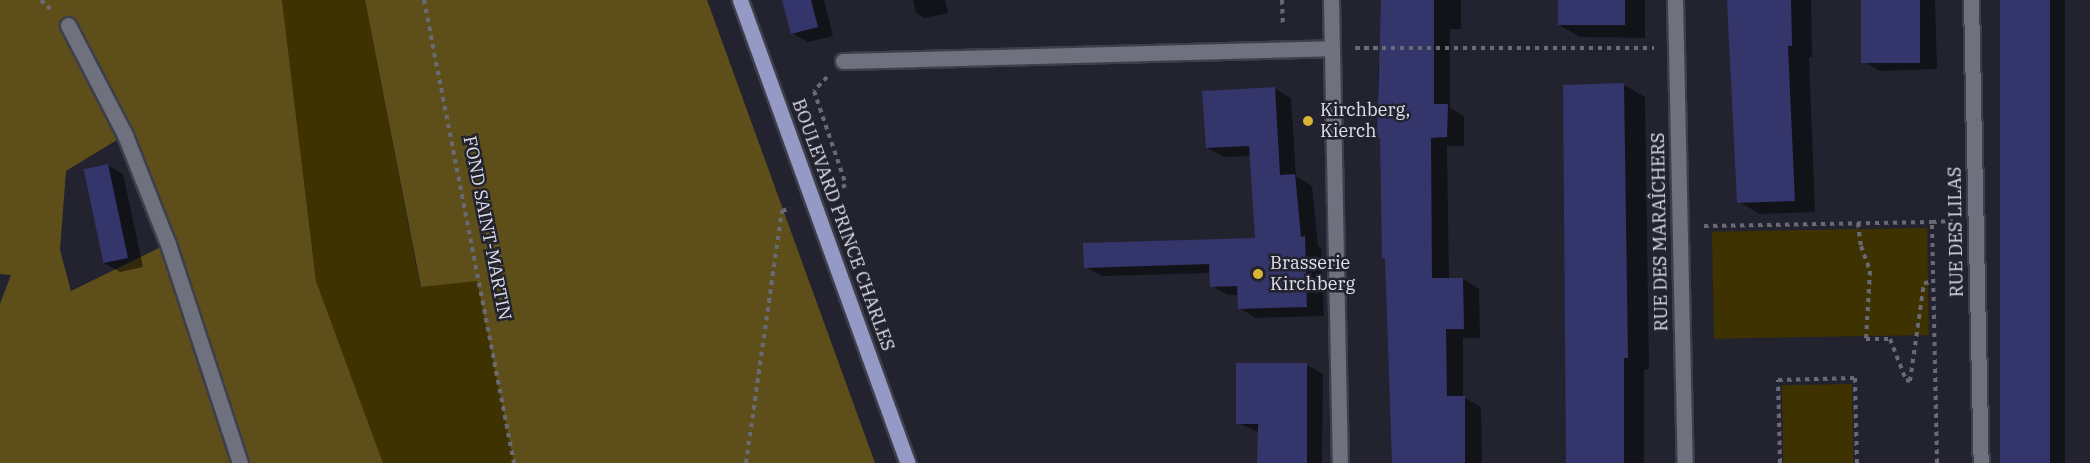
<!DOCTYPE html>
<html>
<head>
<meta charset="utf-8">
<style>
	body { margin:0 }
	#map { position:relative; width:2090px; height:463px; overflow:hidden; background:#22232f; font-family:"IBM Plex Serif",serif }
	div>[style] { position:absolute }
	.green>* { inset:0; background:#3f3201; transform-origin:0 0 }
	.forest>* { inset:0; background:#5e4e19 }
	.shadow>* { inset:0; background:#0007; transform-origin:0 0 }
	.building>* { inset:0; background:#34356b; transform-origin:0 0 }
	.path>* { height:4px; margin-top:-2px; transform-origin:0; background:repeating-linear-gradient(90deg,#696a75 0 4.5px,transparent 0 9px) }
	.roads { filter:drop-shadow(2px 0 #3e3f4a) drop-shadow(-2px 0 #3e3f4a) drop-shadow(0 2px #3e3f4a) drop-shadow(0 -2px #3e3f4a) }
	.minor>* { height:15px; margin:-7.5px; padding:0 7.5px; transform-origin:7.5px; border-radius:7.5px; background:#6f717f }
	.major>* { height:15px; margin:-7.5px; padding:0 7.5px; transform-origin:7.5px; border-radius:7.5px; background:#9599c5 }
	.dots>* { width:16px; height:16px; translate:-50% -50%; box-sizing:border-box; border:3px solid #22232f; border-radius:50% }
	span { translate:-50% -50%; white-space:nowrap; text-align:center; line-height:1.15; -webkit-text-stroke:5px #22232f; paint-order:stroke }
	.poi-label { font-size:18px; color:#e0e1ea }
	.left { translate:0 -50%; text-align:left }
	.street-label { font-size:18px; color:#e0e1ea }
</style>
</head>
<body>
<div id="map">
	<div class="green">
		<div style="clip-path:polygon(282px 0,365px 0,420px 286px,477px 280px,514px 463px,383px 463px,316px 281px)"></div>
		<div style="left:1927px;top:228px;width:107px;height:215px;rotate:89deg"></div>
		<div style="left:1852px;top:384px;width:79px;height:70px;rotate:89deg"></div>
	</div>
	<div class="forest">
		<div style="clip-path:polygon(evenodd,0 0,282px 0,316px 281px,383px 463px,0 463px,0 304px,11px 275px,0 274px,0 0,125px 135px,167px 244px,71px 291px,60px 250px,66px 171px,125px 135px)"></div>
		<div style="clip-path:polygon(365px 0,707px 0,875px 463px,514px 463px,477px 281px,421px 287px)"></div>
	</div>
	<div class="shadow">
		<div style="clip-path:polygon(784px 0,824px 0,833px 36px,808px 42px,792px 33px)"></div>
		<div style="clip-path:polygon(913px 0,945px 0,948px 13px,924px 18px,916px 13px)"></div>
		<div style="clip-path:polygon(1383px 0,1461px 0,1461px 29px,1450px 29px,1450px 108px,1464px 116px,1464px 146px,1447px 146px,1449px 280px,1463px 279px,1479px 289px,1480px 338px,1463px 338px,1463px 397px,1481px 407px,1482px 463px,1393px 463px,1382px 139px,1379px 137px,1378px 67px,1384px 67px)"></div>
		<div style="clip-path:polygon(1560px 0,1645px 0,1645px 38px,1580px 37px,1559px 25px)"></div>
		<div style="clip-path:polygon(1730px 0,1811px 0,1812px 57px,1809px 57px,1815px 212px,1760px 214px,1739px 202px)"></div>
		<div style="clip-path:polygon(1862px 0,1935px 0,1937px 69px,1880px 71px,1864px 62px)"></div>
		<div style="left:2002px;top:0;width:63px;height:463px"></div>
		<div style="clip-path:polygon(1624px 85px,1645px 97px,1649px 369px,1644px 370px,1644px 463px,1567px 463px,1564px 86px)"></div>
		<div style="clip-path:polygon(1274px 88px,1291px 98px,1296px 176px,1312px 186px,1318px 246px,1321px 248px,1324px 316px,1256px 318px,1239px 308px,1239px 295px,1228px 295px,1212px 286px,1211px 273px,1102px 276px,1085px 267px,1257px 239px,1251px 156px,1224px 157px,1207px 148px)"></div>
		<div style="clip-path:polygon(107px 165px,123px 174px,143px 267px,120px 272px,104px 263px)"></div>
		<div style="clip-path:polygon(1307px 365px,1323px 374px,1322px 463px,1259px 463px,1259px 432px,1238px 423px)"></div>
	</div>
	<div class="building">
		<div style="clip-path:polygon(782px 0,811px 0,818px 27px,791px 34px)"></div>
		<div style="clip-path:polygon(1381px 0,1434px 0,1434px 104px,1448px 104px,1447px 137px,1431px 138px,1432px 278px,1463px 278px,1464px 329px,1446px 329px,1447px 396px,1465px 396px,1465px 463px,1392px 463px,1385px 258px,1382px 258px,1380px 138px,1377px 138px)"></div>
		<div style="left:1558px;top:0;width:67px;height:25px"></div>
		<div style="clip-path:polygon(1727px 0,1791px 0,1792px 46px,1788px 46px,1795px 201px,1737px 203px)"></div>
		<div style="left:1861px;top:0;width:59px;height:63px"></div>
		<div style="left:2000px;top:0;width:50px;height:463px"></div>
		<div style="clip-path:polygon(1624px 83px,1628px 358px,1624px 358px,1624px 463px,1566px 463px,1563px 85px)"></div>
		<div style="clip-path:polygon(1275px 87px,1280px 175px,1295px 174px,1301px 237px,1305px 236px,1307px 307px,1238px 309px,1237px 286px,1210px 287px,1209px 264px,1084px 268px,1083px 243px,1255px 238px,1249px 146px,1206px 148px,1202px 91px)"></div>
		<div style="left:108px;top:164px;width:96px;height:25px;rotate:78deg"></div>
		<div style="clip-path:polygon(1236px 363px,1307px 363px,1307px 463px,1257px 463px,1258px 424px,1236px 424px)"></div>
	</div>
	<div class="path">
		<div style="left:41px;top:0;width:13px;rotate:45deg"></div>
		<div style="left:424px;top:0;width:472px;rotate:79deg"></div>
		<div style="left:1282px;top:0;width:27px;rotate:88deg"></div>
		<div style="left:1355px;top:48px;width:299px"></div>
		<div style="left:827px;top:77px;width:19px;rotate:133deg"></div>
		<div style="left:814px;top:91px;width:99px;rotate:71.2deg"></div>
		<div style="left:846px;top:185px;width:13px;rotate:153deg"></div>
		<div style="left:1858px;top:223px;width:23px;rotate:83deg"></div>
		<div style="left:1861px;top:246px;width:27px;rotate:70deg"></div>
		<div style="left:1870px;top:271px;width:68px;rotate:93.4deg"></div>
		<div style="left:1866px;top:339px;width:24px"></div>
		<div style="left:1890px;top:339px;width:44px;rotate:68.7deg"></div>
		<div style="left:1906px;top:380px;width:4px;rotate:14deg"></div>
		<div style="left:1910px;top:381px;width:99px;rotate:-81.9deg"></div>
		<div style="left:1924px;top:283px;width:9px;rotate:-6deg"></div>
		<div style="left:1704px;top:226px;width:228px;rotate:-1deg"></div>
		<div style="left:746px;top:463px;width:255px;rotate:-81.9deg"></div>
		<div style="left:782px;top:211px;width:9px;rotate:-18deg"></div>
		<div style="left:1780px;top:463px;width:83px;rotate:-91.4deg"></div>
		<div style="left:1778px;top:380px;width:77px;rotate:-1.5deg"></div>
		<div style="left:1855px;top:378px;width:85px;rotate:88.7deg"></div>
		<div style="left:1937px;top:463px;width:241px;rotate:-91.2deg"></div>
		<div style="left:1932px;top:222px;width:21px;rotate:-3deg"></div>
	</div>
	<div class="roads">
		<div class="minor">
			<div style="left:1331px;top:0;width:463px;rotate:88.9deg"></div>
			<div style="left:1675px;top:0;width:463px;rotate:88.8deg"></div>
			<div style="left:1971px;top:0;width:463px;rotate:88.8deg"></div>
			<div style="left:68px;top:25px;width:124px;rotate:62.6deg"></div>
			<div style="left:125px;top:135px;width:117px;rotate:68.5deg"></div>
			<div style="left:168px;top:244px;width:231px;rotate:71.8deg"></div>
			<div style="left:843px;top:61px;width:489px;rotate:-1.5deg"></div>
		</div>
		<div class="major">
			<div style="left:740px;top:0;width:493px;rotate:70.1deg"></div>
		</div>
	</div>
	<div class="dots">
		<div style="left:1308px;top:121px;background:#d8b434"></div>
		<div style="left:1258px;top:274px;background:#d8b434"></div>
	</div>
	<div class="poi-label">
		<span class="left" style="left:1320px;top:121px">Kirchberg,<br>Kierch</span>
		<span class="left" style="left:1270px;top:274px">Brasserie<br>Kirchberg</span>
	</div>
	<div class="street-label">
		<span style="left:843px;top:225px;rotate:70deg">BOULEVARD PRINCE CHARLES</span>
		<span style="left:487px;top:228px;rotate:79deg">FOND SAINT-MARTIN</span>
		<span style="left:1660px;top:232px;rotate:-91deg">RUE DES MARAÎCHERS</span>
		<span style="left:1956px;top:232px;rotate:-91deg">RUE DES LILAS</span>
	</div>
</div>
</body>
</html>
